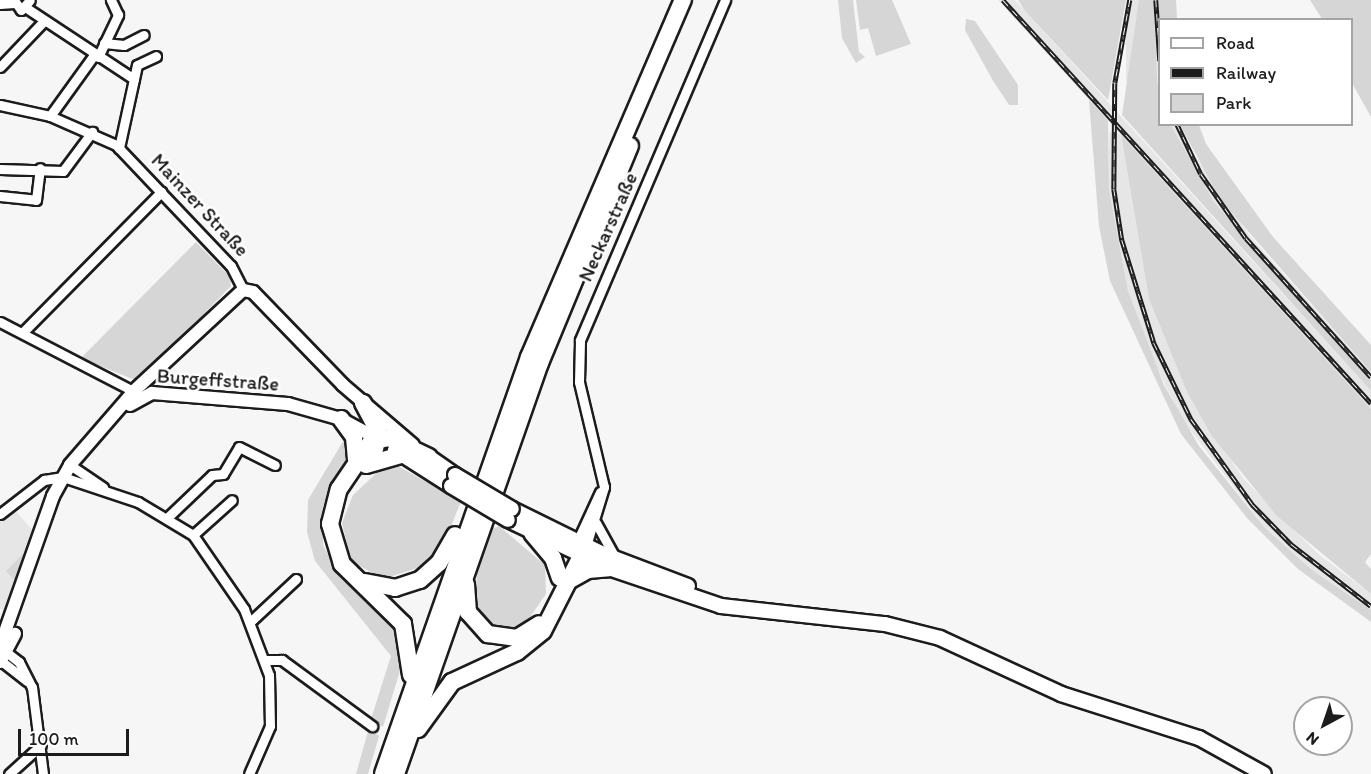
<!DOCTYPE html>
<html>
<head>
<meta charset="utf-8">
<style>
	body { margin:0 }
	#map { position:relative; width:1371px; height:774px; overflow:hidden; background:#f6f6f6; font-family:Itim,sans-serif }
	div>[style] { position:absolute }
	.built>* { inset:0; background:#e6e6e6; transform-origin:0 0 }
	.green>* { inset:0; background:#d6d6d6 }
	.roads { filter:drop-shadow(2px 0 #1c1c1c) drop-shadow(-2px 0 #1c1c1c) drop-shadow(0 2px #1c1c1c) drop-shadow(0 -2px #1c1c1c) }
	.minor>* { height:9px; margin:-4.5px; padding:0 4.5px; transform-origin:4.5px; border-radius:4.5px; background:#fff }
	.secondary>* { height:12px; margin:-6px; padding:0 6px; transform-origin:6px; border-radius:6px; background:#fff }
	.primary>* { height:14px; margin:-7px; padding:0 7px; transform-origin:7px; border-radius:7px; background:#fff }
	.motorway>* { height:16px; margin:-8px; padding:0 8px; transform-origin:8px; border-radius:8px; background:#fff }
	.rail>* { height:4.5px; margin-top:-2.25px; transform-origin:0; background:repeating-linear-gradient(90deg,#fff 0 7px,#1c1c1c 0 14px); box-sizing:border-box; border-block:2px solid #1c1c1c }
	.bridges { filter:drop-shadow(2px 0 #1c1c1c) drop-shadow(-2px 0 #1c1c1c) drop-shadow(0 2px #1c1c1c) drop-shadow(0 -2px #1c1c1c) }
	.primary-bridge>* { height:14px; margin:-7px; padding:0 7px; transform-origin:7px; border-radius:7px; background:#fff }
	span { translate:-50% -50%; white-space:nowrap; text-align:center; line-height:1.15; -webkit-text-stroke:5px #fff; paint-order:stroke }
	.street-label { font-size:20px; color:#1c1c1c }
	.legend { position:absolute; left:1158px; top:18px; width:195px; height:108px; box-sizing:border-box; background:#fff; border:2px solid #a4a4a4; margin:0; padding:8px 10px; list-style:none; font-size:18px; color:#1c1c1c }
	.legend li { display:flex; align-items:center; gap:12px; height:30px }
	.legend b { width:30px; border:2px solid #a4a4a4 }
	.north { position:absolute; left:1293px; top:696px; width:60px; height:60px; box-sizing:border-box; background:#fff; border:2px solid #a4a4a4; border-radius:50%; rotate:220deg; font-size:16px; font-weight:700; line-height:24px; text-align:center; color:#1c1c1c }
	.north::after { content:''; display:block; margin:auto; width:21px; height:27px; background:#1c1c1c; clip-path:polygon(50% 0,100% 100%,50% 72%,0 100%) }
	.scale { position:absolute; left:18px; top:729px; width:111px; height:27px; box-sizing:border-box; border:3px solid #1c1c1c; border-top:0; padding-left:8px; font-size:18px; line-height:21px; white-space:nowrap; color:#1c1c1c; -webkit-text-stroke:4px #fff; paint-order:stroke }
</style>
</head>
<body>
<div id="map">
	<div class="built">
		<div style="clip-path:polygon(998px 0,1015px 0,1371px 391px,1371px 409px,1121px 136px,1149px 299px,1187px 392px,1243px 478px,1317px 553px,1371px 594px,1371px 610px,1312px 570px,1264px 527px,1182px 419px,1146px 345px,1128px 291px,1109px 189px,1109px 132px,1120px 134px)"></div>
		<div style="left:1126px;top:0;width:13px;height:81px"></div>
		<div style="clip-path:polygon(1153px 0,1159px 0,1159px 82px,1152px 30px)"></div>
		<div style="clip-path:polygon(1171px 125px,1180px 125px,1194px 155px,1250px 236px,1371px 372px,1371px 380px,1214px 202px)"></div>
		<div style="clip-path:polygon(14px 509px,34px 532px,8px 616px,0 608px,0 520px)"></div>
	</div>
	<div class="green">
		<div style="clip-path:polygon(838px 0,853px 0,859px 52px,865px 57px,856px 63px,842px 38px)"></div>
		<div style="clip-path:polygon(856px 0,892px 0,911px 44px,876px 56px,868px 28px,860px 30px)"></div>
		<div style="clip-path:polygon(1018px 0,1126px 0,1108px 100px,1025px 11px)"></div>
		<div style="clip-path:polygon(1139px 0,1153px 0,1160px 124px,1171px 125px,1214px 202px,1371px 380px,1371px 391px,1122px 115px)"></div>
		<div style="clip-path:polygon(1159px 0,1176px 0,1177px 19px,1160px 20px,1159px 26px)"></div>
		<div style="clip-path:polygon(1310px 0,1371px 0,1371px 117px,1352px 83px,1352px 20px,1322px 19px)"></div>
		<div style="clip-path:polygon(966px 19px,975px 21px,1018px 85px,1018px 105px,1009px 105px,992px 79px,965px 30px)"></div>
		<div style="clip-path:polygon(1089px 100px,1108px 120px,1109px 189px,1128px 291px,1164px 385px,1199px 446px,1264px 527px,1312px 570px,1371px 610px,1371px 622px,1298px 569px,1247px 518px,1181px 434px,1110px 281px,1099px 226px)"></div>
		<div style="clip-path:polygon(1180px 125px,1199px 125px,1206px 144px,1273px 237px,1371px 345px,1371px 372px,1220px 199px)"></div>
		<div style="clip-path:polygon(1121px 135px,1371px 409px,1371px 554px,1365px 562px,1371px 569px,1371px 594px,1277px 516px,1212px 436px,1187px 392px,1149px 299px)"></div>
		<div style="clip-path:polygon(196px 242px,230px 277px,231px 286px,144px 375px,135px 380px,81px 358px)"></div>
		<div style="clip-path:polygon(345px 438px,345px 464px,323px 506px,323px 545px,340px 578px,393px 623px,401px 639px,402px 664px,383px 727px,371px 719px,391px 656px,315px 561px,307px 532px,308px 500px)"></div>
		<div style="clip-path:polygon(396px 465px,461px 501px,445px 542px,427px 565px,383px 579px,351px 561px,342px 523px,353px 495px,382px 468px)"></div>
		<div style="clip-path:polygon(499px 526px,545px 565px,546px 594px,521px 630px,496px 629px,479px 617px,475px 606px,477px 574px,492px 529px)"></div>
		<div style="clip-path:polygon(30px 547px,14px 598px,9px 592px,18px 584px,6px 571px)"></div>
		<div style="clip-path:polygon(369px 728px,379px 736px,368px 774px,356px 774px)"></div>
	</div>
	<div class="roads">
		<div class="minor">
			<div style="left:14px;top:0;width:12px;rotate:55deg"></div>
			<div style="left:21px;top:10px;width:13px;rotate:-48deg"></div>
			<div style="left:0;top:4px;width:14px;rotate:-4deg"></div>
			<div style="left:28px;top:9px;width:127px;rotate:33.4deg"></div>
			<div style="left:134px;top:79px;width:71px;rotate:102.3deg"></div>
			<div style="left:104px;top:43px;width:20px;rotate:6deg"></div>
			<div style="left:124px;top:45px;width:22px;rotate:-27deg"></div>
			<div style="left:98px;top:57px;width:47px;rotate:-64.5deg"></div>
			<div style="left:118px;top:15px;width:17px;rotate:-115deg"></div>
			<div style="left:0;top:67px;width:64px;rotate:-46.3deg"></div>
			<div style="left:134px;top:79px;width:14px;rotate:-78deg"></div>
			<div style="left:137px;top:65px;width:21px;rotate:-25deg"></div>
			<div style="left:0;top:105px;width:51px;rotate:12.4deg"></div>
			<div style="left:50px;top:116px;width:72px;rotate:23.7deg"></div>
			<div style="left:116px;top:145px;width:167px;rotate:46.5deg"></div>
			<div style="left:231px;top:266px;width:27px;rotate:63deg"></div>
			<div style="left:50px;top:116px;width:75px;rotate:-54.2deg"></div>
			<div style="left:0;top:169px;width:63px;rotate:1.8deg"></div>
			<div style="left:63px;top:171px;width:49px;rotate:-53.4deg"></div>
			<div style="left:0;top:196px;width:36px;rotate:6deg"></div>
			<div style="left:36px;top:200px;width:32px;rotate:-83deg"></div>
			<div style="left:0;top:322px;width:154px;rotate:27.4deg"></div>
			<div style="left:23px;top:332px;width:197px;rotate:-45.4deg"></div>
			<div style="left:70px;top:465px;width:40px;rotate:34deg"></div>
			<div style="left:0;top:514px;width:56px;rotate:-37.7deg"></div>
			<div style="left:44px;top:480px;width:19px;rotate:-9deg"></div>
			<div style="left:63px;top:477px;width:79px;rotate:18.4deg"></div>
			<div style="left:138px;top:502px;width:64px;rotate:31deg"></div>
			<div style="left:193px;top:535px;width:90px;rotate:55.4deg"></div>
			<div style="left:244px;top:609px;width:71px;rotate:69.3deg"></div>
			<div style="left:269px;top:675px;width:51px;rotate:88.9deg"></div>
			<div style="left:270px;top:726px;width:52px;rotate:113.6deg"></div>
			<div style="left:169px;top:516px;width:59px;rotate:-43.6deg"></div>
			<div style="left:212px;top:475px;width:11px;rotate:-5deg"></div>
			<div style="left:223px;top:474px;width:31px;rotate:-59deg"></div>
			<div style="left:239px;top:447px;width:40px;rotate:26.6deg"></div>
			<div style="left:596px;top:523px;width:39px;rotate:61deg"></div>
			<div style="left:193px;top:535px;width:52px;rotate:-41.9deg"></div>
			<div style="left:577px;top:542px;width:55px;rotate:-65.3deg"></div>
			<div style="left:586px;top:546px;width:62px;rotate:-73deg"></div>
			<div style="left:604px;top:487px;width:108px;rotate:-103.4deg"></div>
			<div style="left:579px;top:382px;width:42px;rotate:-88.6deg"></div>
			<div style="left:580px;top:340px;width:370px;rotate:-66.9deg"></div>
			<div style="left:250px;top:622px;width:63px;rotate:-43.1deg"></div>
			<div style="left:1px;top:648px;width:23px;rotate:38deg"></div>
			<div style="left:19px;top:662px;width:28px;rotate:63deg"></div>
			<div style="left:32px;top:687px;width:88px;rotate:82.8deg"></div>
			<div style="left:0;top:660px;width:34px;rotate:38deg"></div>
			<div style="left:265px;top:660px;width:17px"></div>
			<div style="left:282px;top:660px;width:112px;rotate:36.3deg"></div>
			<div style="left:9px;top:774px;width:43px;rotate:-42.2deg"></div>
		</div>
		<div class="secondary">
			<div style="left:130px;top:405px;width:25px;rotate:-29deg"></div>
			<div style="left:152px;top:393px;width:136px;rotate:4.6deg"></div>
			<div style="left:288px;top:404px;width:55px;rotate:15.8deg"></div>
			<div style="left:341px;top:419px;width:42px;rotate:28.4deg"></div>
			<div style="left:0;top:646px;width:159px;rotate:-70.5deg"></div>
			<div style="left:53px;top:496px;width:35px;rotate:-61deg"></div>
			<div style="left:70px;top:465px;width:99px;rotate:-49.1deg"></div>
			<div style="left:135px;top:390px;width:147px;rotate:-42.8deg"></div>
			<div style="left:243px;top:290px;width:10px;rotate:11deg"></div>
			<div style="left:253px;top:292px;width:129px;rotate:45.9deg"></div>
			<div style="left:343px;top:385px;width:92px;rotate:40.6deg"></div>
			<div style="left:0;top:662px;width:32px;rotate:-62deg"></div>
		</div>
		<div class="primary">
			<div style="left:395px;top:450px;width:67px;rotate:32.7deg"></div>
			<div style="left:429px;top:457px;width:32px;rotate:35deg"></div>
			<div style="left:512px;top:509px;width:99px;rotate:26.3deg"></div>
			<div style="left:601px;top:553px;width:93px;rotate:20.8deg"></div>
			<div style="left:508px;top:520px;width:112px;rotate:25.4deg"></div>
			<div style="left:609px;top:568px;width:118px;rotate:18.7deg"></div>
			<div style="left:721px;top:606px;width:165px;rotate:6.3deg"></div>
			<div style="left:885px;top:624px;width:57px;rotate:14.3deg"></div>
			<div style="left:940px;top:638px;width:133px;rotate:24.8deg"></div>
			<div style="left:1061px;top:694px;width:145px;rotate:17.7deg"></div>
			<div style="left:1199px;top:738px;width:74px;rotate:29deg"></div>
		</div>
		<div class="motorway">
			<div style="left:363px;top:403px;width:32px;rotate:62deg"></div>
			<div style="left:378px;top:431px;width:18px;rotate:99deg"></div>
			<div style="left:341px;top:419px;width:22px;rotate:54deg"></div>
			<div style="left:354px;top:437px;width:22px;rotate:85deg"></div>
			<div style="left:366px;top:465px;width:37px;rotate:-16deg"></div>
			<div style="left:532px;top:533px;width:33px;rotate:50deg"></div>
			<div style="left:553px;top:558px;width:21px;rotate:71deg"></div>
			<div style="left:570px;top:580px;width:21px;rotate:-29deg"></div>
			<div style="left:588px;top:570px;width:21px;rotate:-5deg"></div>
			<div style="left:365px;top:582px;width:31px;rotate:11deg"></div>
			<div style="left:395px;top:588px;width:26px;rotate:-18deg"></div>
			<div style="left:420px;top:580px;width:25px;rotate:-42deg"></div>
			<div style="left:439px;top:563px;width:32px;rotate:-60deg"></div>
			<div style="left:466px;top:584px;width:28px;rotate:86deg"></div>
			<div style="left:468px;top:612px;width:30px;rotate:48deg"></div>
			<div style="left:488px;top:634px;width:29px;rotate:8deg"></div>
			<div style="left:517px;top:638px;width:26px;rotate:-32deg"></div>
			<div style="left:411px;top:675px;width:52px;rotate:-98.9deg"></div>
			<div style="left:403px;top:624px;width:86px;rotate:-135.5deg"></div>
			<div style="left:342px;top:564px;width:42px;rotate:-106.7deg"></div>
			<div style="left:330px;top:524px;width:36px;rotate:-76deg"></div>
			<div style="left:339px;top:489px;width:57px;rotate:-55.8deg"></div>
			<div style="left:371px;top:442px;width:18px;rotate:-13deg"></div>
			<div style="left:389px;top:438px;width:44px;rotate:25.4deg"></div>
			<div style="left:418px;top:729px;width:58px;rotate:-54.1deg"></div>
			<div style="left:452px;top:682px;width:72px;rotate:-24.8deg"></div>
			<div style="left:517px;top:652px;width:33px;rotate:-39deg"></div>
			<div style="left:543px;top:631px;width:84px;rotate:-63.1deg"></div>
			<div style="left:383px;top:774px;width:442px;rotate:-70.7deg"></div>
			<div style="left:529px;top:357px;width:389px;rotate:-66.7deg"></div>
			<div style="left:396px;top:774px;width:435px;rotate:-70.7deg"></div>
			<div style="left:540px;top:363px;width:235px;rotate:-67.5deg"></div>
		</div>
	</div>
	<div class="rail">
		<div style="left:1003px;top:0;width:546px;rotate:47.6deg"></div>
		<div style="left:1130px;top:0;width:84px;rotate:100.2deg"></div>
		<div style="left:1115px;top:83px;width:106px;rotate:90.5deg"></div>
		<div style="left:1114px;top:189px;width:52px;rotate:81.1deg"></div>
		<div style="left:1122px;top:240px;width:108px;rotate:72.7deg"></div>
		<div style="left:1154px;top:343px;width:85px;rotate:64deg"></div>
		<div style="left:1191px;top:419px;width:105px;rotate:54.3deg"></div>
		<div style="left:1252px;top:504px;width:56px;rotate:45.7deg"></div>
		<div style="left:1291px;top:544px;width:101px;rotate:37.8deg"></div>
		<div style="left:1156px;top:0;width:61px;rotate:86.2deg"></div>
		<div style="left:1177px;top:124px;width:55px;rotate:64.4deg"></div>
		<div style="left:1201px;top:174px;width:78px;rotate:54.9deg"></div>
		<div style="left:1246px;top:238px;width:187px;rotate:48deg"></div>
	</div>
	<div class="bridges">
		<div class="primary-bridge">
			<div style="left:455px;top:475px;width:66px;rotate:30.8deg"></div>
			<div style="left:451px;top:486px;width:66px;rotate:30.8deg"></div>
		</div>
	</div>
	<div class="street-label">
		<span style="left:200px;top:205px;rotate:47deg">Mainzer Straße</span>
		<span style="left:608px;top:227px;rotate:-66deg">Neckarstraße</span>
		<span style="left:218px;top:380px;rotate:4deg">Burgeffstraße</span>
	</div>
	<ul class="legend">
	<li><b style="height:8px;background:#fff"></b>Road</li>
	<li><b style="height:8px;background:#1c1c1c"></b>Railway</li>
	<li><b style="height:16px;background:#d6d6d6"></b>Park</li>
	</ul>
	<div class="north">N</div>
	<div class="scale">100 m</div>
</div>
</body>
</html>
